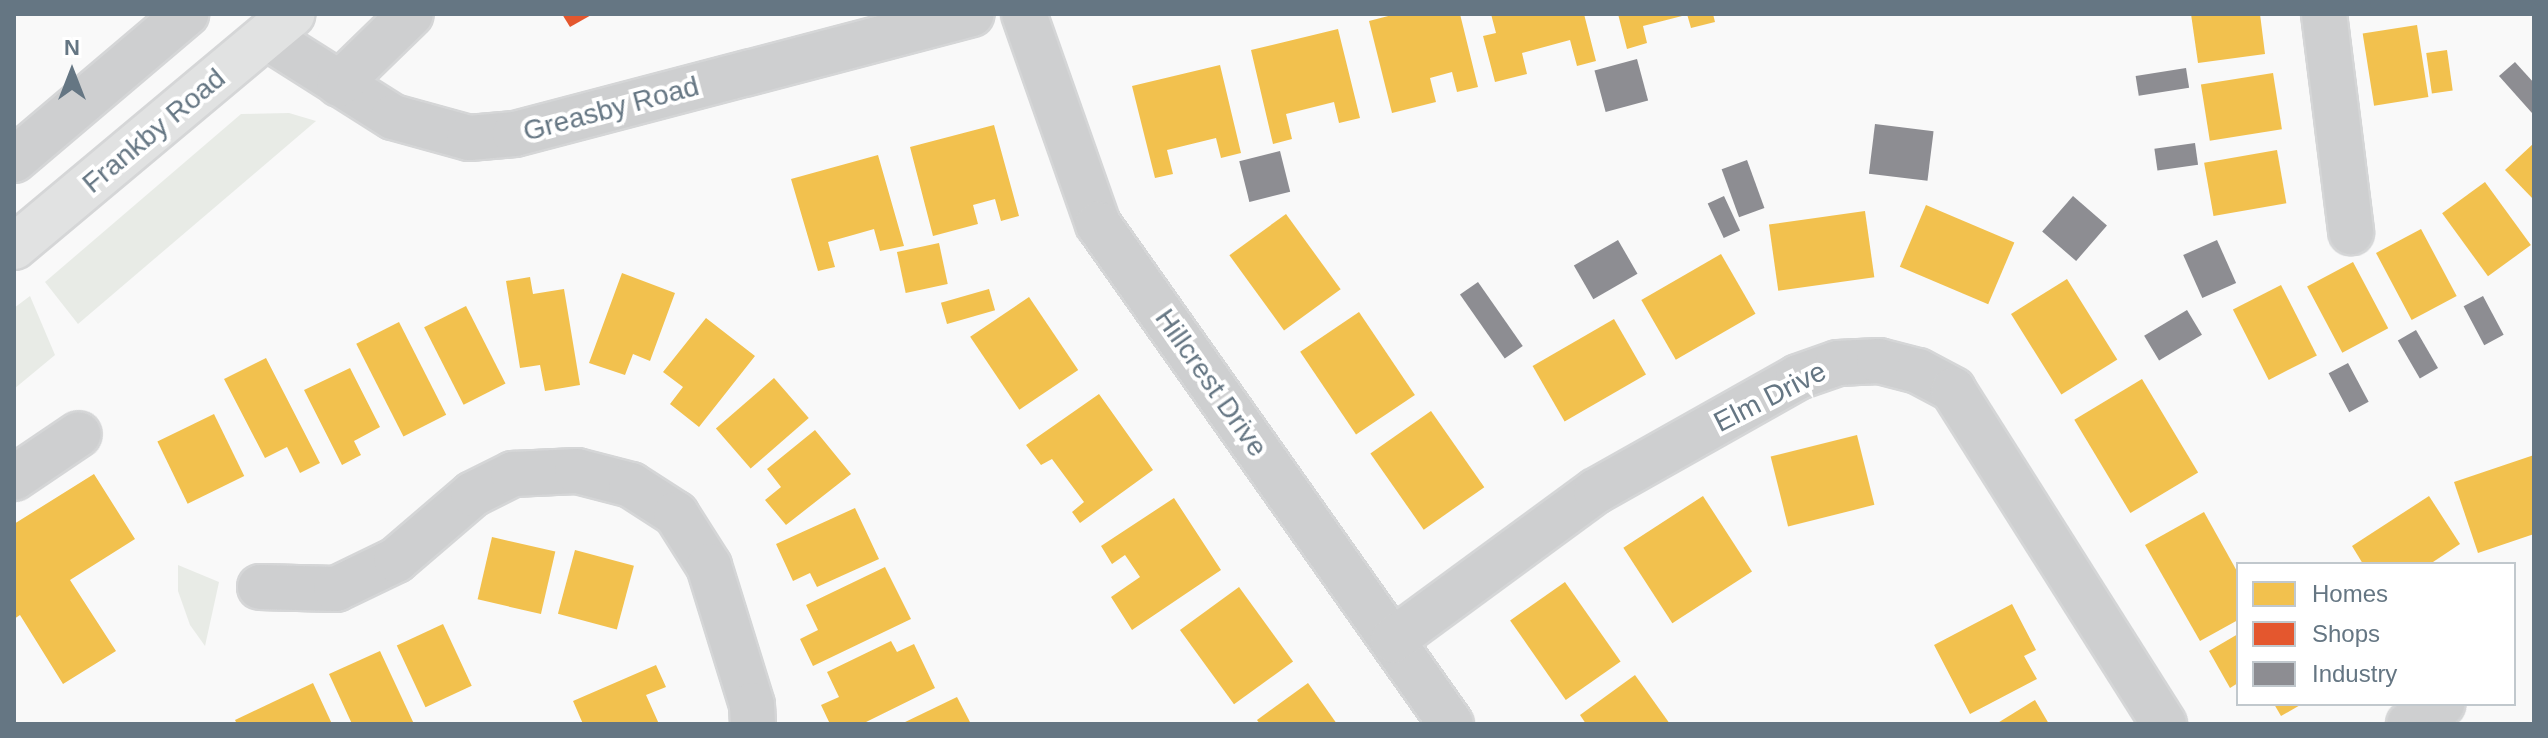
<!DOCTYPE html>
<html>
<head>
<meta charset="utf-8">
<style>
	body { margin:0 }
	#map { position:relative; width:2548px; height:738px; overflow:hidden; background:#f9f9f9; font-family:Arial,sans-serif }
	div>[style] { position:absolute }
	.green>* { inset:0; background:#e8ebe6 }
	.homes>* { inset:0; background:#f2c14e; transform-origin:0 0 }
	.shops>* { inset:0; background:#e4572e }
	.industry>* { inset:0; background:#8d8d92; transform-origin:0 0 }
	.roads { filter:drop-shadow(2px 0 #d5d6d7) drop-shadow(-2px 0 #d5d6d7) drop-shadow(0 2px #d5d6d7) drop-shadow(0 -2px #d5d6d7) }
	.minor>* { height:44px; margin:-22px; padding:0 22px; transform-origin:22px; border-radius:22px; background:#cecfd0 }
	.major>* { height:44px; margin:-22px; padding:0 22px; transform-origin:22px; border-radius:22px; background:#e1e2e2 }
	span { translate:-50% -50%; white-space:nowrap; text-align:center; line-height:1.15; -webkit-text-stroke:8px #fff; paint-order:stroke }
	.street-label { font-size:28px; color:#657683 }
	.frame { position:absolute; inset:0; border:16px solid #657683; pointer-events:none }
	.legend { position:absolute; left:2236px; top:562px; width:280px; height:144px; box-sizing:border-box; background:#fff; border:2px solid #c1c8cd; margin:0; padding:10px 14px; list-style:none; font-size:24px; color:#657683 }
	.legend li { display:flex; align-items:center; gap:16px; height:40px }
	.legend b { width:40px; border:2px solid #c1c8cd }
	.north { position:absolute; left:32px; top:32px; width:80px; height:80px; -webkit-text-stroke:6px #fff; paint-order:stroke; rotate:0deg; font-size:22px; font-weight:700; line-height:32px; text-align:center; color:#657683 }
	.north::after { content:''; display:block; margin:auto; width:28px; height:36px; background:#657683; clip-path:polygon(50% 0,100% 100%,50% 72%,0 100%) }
</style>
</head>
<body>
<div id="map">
	<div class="green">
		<div style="clip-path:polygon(289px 113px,316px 121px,78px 324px,45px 282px,241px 114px)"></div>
		<div style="clip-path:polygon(30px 296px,55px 355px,14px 389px,14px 308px)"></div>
		<div style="clip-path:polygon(178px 565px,219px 582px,205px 646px,190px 625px,178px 591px)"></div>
	</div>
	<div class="homes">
		<div style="clip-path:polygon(1396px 14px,1460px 14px,1478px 87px,1457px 92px,1452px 72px,1430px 78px,1436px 102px,1392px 113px,1369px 21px)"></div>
		<div style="clip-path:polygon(1491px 14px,1584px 14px,1596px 61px,1577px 66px,1570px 40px,1522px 53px,1527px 74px,1495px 82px,1483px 36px,1496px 33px)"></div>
		<div style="clip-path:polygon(1618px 14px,1686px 14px,1686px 15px,1643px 26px,1647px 43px,1627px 49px)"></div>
		<div style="clip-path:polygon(1687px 14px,1713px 14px,1715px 22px,1691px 28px)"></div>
		<div style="clip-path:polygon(2191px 14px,2260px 14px,2265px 54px,2198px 63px)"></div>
		<div style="left:2417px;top:25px;width:73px;height:55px;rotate:81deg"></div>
		<div style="clip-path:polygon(1338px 29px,1360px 118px,1339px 123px,1334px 102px,1286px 114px,1292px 139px,1273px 144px,1251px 50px)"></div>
		<div style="left:2447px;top:50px;width:41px;height:21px;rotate:82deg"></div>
		<div style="clip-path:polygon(1220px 65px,1241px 153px,1221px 158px,1216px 138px,1167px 150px,1173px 174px,1155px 178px,1132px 86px)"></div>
		<div style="left:2273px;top:73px;width:57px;height:73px;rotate:81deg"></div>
		<div style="clip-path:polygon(994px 125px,1019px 216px,1001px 221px,995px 199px,973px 205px,978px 224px,933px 236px,910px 147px)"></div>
		<div style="clip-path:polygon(2534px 143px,2534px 200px,2505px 170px)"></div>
		<div style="left:2277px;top:150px;width:54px;height:74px;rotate:80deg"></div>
		<div style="clip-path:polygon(878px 155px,904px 246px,880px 251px,874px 229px,853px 235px,828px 242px,835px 267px,818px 271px,791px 179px)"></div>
		<div style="left:2485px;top:182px;width:78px;height:53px;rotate:54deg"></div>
		<div style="left:1926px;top:205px;width:96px;height:67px;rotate:23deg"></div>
		<div style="left:1865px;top:211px;width:67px;height:97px;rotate:82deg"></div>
		<div style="left:1286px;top:214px;width:93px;height:70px;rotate:54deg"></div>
		<div style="left:2421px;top:229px;width:76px;height:51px;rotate:62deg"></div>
		<div style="left:939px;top:243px;width:42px;height:43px;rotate:78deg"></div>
		<div style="left:1721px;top:254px;width:69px;height:92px;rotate:60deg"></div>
		<div style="left:2353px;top:262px;width:75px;height:52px;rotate:62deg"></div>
		<div style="clip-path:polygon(622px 273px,675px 293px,650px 361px,633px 354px,625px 375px,589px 363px)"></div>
		<div style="clip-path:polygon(530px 277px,533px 294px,564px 289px,580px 385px,545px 391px,540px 365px,520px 368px,506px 281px)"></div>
		<div style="left:2067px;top:279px;width:95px;height:66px;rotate:58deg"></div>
		<div style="left:2281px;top:285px;width:79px;height:54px;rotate:63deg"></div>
		<div style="left:989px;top:289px;width:22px;height:50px;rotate:74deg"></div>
		<div style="left:1029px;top:297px;width:88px;height:71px;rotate:56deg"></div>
		<div style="left:466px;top:306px;width:87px;height:47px;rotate:63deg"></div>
		<div style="left:1359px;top:312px;width:100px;height:71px;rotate:56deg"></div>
		<div style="clip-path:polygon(706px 318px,755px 356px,699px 427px,670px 404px,683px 387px,663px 372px)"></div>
		<div style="left:1614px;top:319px;width:64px;height:94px;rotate:60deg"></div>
		<div style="left:399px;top:322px;width:104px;height:48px;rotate:63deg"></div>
		<div style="clip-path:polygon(266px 358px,320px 463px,300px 473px,287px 447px,265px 458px,224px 379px)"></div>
		<div style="clip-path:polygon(350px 368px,380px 427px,354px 441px,361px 455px,342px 465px,304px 390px)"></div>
		<div style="left:774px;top:378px;width:53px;height:77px;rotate:49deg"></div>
		<div style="left:2142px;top:379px;width:109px;height:79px;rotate:59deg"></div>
		<div style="clip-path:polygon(1099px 394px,1153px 470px,1080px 523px,1072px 512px,1084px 502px,1052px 459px,1041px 465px,1026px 445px)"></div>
		<div style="left:1431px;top:411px;width:93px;height:74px;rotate:55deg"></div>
		<div style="left:214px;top:414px;width:69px;height:63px;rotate:64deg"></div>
		<div style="clip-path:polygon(815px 430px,851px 474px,786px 525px,765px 500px,781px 487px,767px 469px)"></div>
		<div style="left:1857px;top:435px;width:72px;height:89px;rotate:76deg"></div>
		<div style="clip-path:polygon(2534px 455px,2534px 534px,2478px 553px,2454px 482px)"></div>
		<div style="clip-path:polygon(94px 474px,135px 539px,70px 580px,116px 651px,63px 684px,20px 615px,14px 619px,14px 524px)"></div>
		<div style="left:1703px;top:496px;width:90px;height:95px;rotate:57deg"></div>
		<div style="clip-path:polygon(2429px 496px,2460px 544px,2430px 564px,2363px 564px,2352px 546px)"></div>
		<div style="clip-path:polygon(1174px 498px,1221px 570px,1132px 630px,1111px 597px,1140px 577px,1125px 555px,1112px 564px,1101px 546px)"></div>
		<div style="clip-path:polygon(855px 508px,879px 559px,817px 587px,810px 573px,793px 581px,776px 544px)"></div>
		<div style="clip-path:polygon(2204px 512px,2238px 573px,2238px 620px,2200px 641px,2145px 545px)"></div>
		<div style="left:492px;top:537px;width:65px;height:64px;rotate:13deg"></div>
		<div style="left:575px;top:550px;width:61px;height:66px;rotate:15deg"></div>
		<div style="clip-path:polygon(885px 567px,911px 619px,813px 666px,800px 639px,818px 630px,806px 605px)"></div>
		<div style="left:1565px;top:582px;width:97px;height:67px;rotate:55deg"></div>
		<div style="left:1239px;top:587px;width:92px;height:73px;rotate:54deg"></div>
		<div style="clip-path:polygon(2012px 604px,2036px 650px,2024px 656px,2037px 679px,1970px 714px,1934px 645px)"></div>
		<div style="left:443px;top:624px;width:68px;height:51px;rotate:65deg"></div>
		<div style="clip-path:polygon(2238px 634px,2238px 683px,2230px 688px,2209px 651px)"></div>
		<div style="clip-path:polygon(891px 641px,897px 652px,914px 644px,935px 688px,862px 724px,830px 724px,821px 705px,839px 697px,827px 672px)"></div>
		<div style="clip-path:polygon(380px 651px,414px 724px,352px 724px,329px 674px)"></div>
		<div style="clip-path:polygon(656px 665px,666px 687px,646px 695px,659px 724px,583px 724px,573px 701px)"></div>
		<div style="clip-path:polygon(1635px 675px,1670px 724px,1586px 724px,1580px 715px)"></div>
		<div style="clip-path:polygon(313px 683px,332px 724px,237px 724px,235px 720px)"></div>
		<div style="clip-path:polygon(1308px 683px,1337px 724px,1260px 724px,1257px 720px)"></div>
		<div style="clip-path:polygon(957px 697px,971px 724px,901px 724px)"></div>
		<div style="clip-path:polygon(2035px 700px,2049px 724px,1996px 724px)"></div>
		<div style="clip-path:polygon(2274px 704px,2302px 704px,2281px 716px)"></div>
	</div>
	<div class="shops">
		<div style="clip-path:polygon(562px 14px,593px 14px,570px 27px)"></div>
	</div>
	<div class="industry">
		<div style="left:1637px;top:59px;width:43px;height:44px;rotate:75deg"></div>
		<div style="clip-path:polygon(2515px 62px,2534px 83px,2532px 113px,2499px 76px)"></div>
		<div style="left:2186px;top:68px;width:20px;height:51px;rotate:81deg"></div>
		<div style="left:1875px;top:124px;width:59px;height:50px;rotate:7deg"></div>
		<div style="left:2195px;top:143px;width:22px;height:41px;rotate:82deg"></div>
		<div style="left:1280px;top:151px;width:42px;height:42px;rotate:76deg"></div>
		<div style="left:1747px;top:160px;width:51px;height:27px;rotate:70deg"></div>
		<div style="left:1724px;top:196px;width:38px;height:18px;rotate:65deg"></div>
		<div style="left:2073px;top:196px;width:45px;height:47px;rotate:41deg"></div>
		<div style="left:1618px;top:240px;width:39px;height:51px;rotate:60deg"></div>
		<div style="left:2217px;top:240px;width:47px;height:37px;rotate:66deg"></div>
		<div style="left:1478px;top:282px;width:78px;height:22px;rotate:55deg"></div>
		<div style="left:2483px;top:296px;width:44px;height:22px;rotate:62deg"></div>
		<div style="left:2187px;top:310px;width:29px;height:50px;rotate:59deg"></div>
		<div style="left:2416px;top:330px;width:44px;height:21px;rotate:60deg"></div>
		<div style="left:2348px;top:363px;width:44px;height:22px;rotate:62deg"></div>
	</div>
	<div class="roads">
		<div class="minor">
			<div style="left:1024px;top:14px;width:223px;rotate:70.6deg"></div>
			<div style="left:1098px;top:224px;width:612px;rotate:54.78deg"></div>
			<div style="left:2324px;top:14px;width:220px;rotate:82.9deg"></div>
			<div style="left:268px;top:38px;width:148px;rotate:32.3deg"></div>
			<div style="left:393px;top:117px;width:79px;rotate:15.4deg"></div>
			<div style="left:469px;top:138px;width:46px;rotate:-5deg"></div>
			<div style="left:515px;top:134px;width:472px;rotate:-14.7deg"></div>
			<div style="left:339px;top:84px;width:100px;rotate:-44.2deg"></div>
			<div style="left:14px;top:160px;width:226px;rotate:-40.3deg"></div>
			<div style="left:14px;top:478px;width:78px;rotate:-34.1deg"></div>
			<div style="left:260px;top:587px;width:76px;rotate:1.5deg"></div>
			<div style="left:336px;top:589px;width:67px;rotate:-25.8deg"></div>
			<div style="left:396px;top:560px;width:101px;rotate:-40.6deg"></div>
			<div style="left:473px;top:494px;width:45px;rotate:-26.6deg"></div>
			<div style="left:513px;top:474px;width:64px;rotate:-2.7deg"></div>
			<div style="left:577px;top:471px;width:56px;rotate:14.5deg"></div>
			<div style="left:631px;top:485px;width:54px;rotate:32.8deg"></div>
			<div style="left:676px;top:514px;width:62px;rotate:57.6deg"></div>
			<div style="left:709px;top:566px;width:145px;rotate:72.8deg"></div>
			<div style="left:752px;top:705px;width:19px;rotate:87deg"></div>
			<div style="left:1393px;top:640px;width:252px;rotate:-36.3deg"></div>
			<div style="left:1596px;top:491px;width:232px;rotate:-29.4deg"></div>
			<div style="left:1798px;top:377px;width:42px;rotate:-19.3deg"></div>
			<div style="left:1838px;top:363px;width:41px;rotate:-2.8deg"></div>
			<div style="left:1879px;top:361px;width:40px;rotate:14.4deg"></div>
			<div style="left:1918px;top:371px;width:40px;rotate:28deg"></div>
			<div style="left:1953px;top:390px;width:395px;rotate:57.7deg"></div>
			<div style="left:2409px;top:724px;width:39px;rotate:-31deg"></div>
		</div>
		<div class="major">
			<div style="left:14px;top:247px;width:363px;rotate:-39.9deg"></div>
		</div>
	</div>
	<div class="street-label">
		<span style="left:611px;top:109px;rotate:-15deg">Greasby Road</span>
		<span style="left:154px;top:131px;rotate:-40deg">Frankby Road</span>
		<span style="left:1211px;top:383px;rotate:55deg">Hillcrest Drive</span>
		<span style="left:1770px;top:397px;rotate:-27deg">Elm Drive</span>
	</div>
	<div class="frame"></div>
	<ul class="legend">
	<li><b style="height:22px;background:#f2c14e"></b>Homes</li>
	<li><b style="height:22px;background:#e4572e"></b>Shops</li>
	<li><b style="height:22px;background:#8d8d92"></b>Industry</li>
	</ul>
	<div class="north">N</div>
</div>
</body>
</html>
